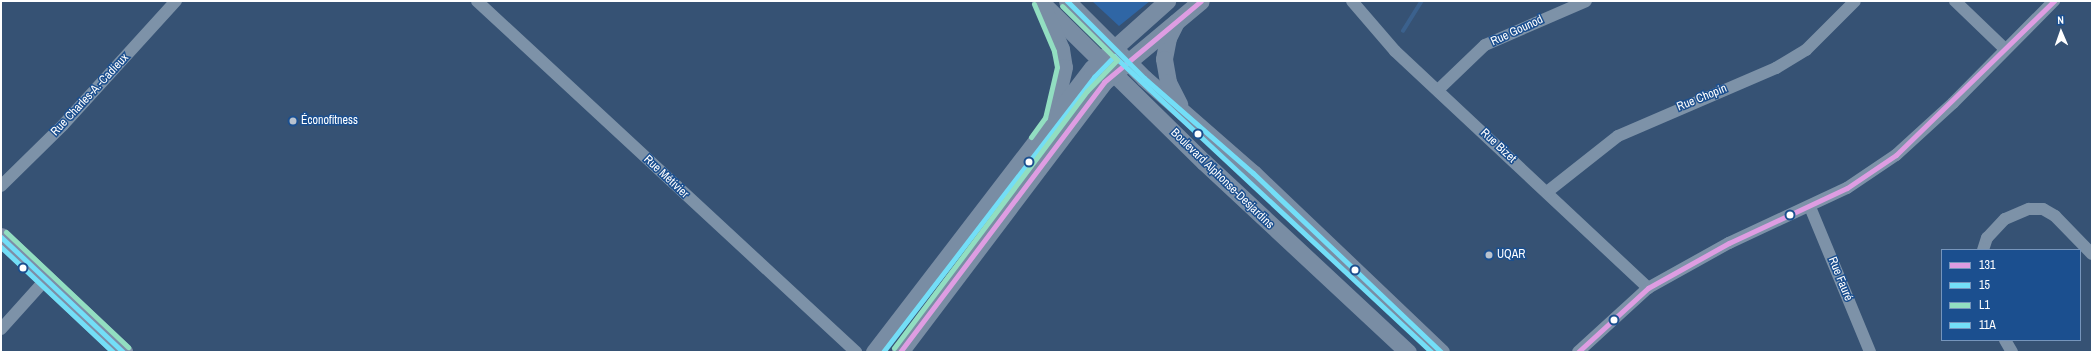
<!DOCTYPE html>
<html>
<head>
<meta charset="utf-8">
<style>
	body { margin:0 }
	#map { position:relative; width:2093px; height:353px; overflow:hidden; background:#365274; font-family:"Archivo Narrow",sans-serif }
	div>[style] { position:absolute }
	.green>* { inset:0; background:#2f66a5 }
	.stream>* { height:3.5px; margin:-1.75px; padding:0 1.75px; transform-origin:1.75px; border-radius:1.75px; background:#3b618d }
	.street>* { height:12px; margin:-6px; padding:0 6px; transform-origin:6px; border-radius:6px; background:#7d92a8 }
	.secondary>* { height:17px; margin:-8.5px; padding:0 8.5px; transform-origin:8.5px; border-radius:8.5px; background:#798da4 }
	.primary>* { height:19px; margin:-9.5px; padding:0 9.5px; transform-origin:9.5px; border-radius:9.5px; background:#7d8ea7 }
	.bus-1>* { height:5px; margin:-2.5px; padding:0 2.5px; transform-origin:2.5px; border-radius:2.5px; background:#de9de2 }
	.bus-2>* { height:5px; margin:-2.5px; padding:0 2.5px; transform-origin:2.5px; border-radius:2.5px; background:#73def7 }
	.bus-3>* { height:5px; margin:-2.5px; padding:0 2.5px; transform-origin:2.5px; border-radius:2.5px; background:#92dec1 }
	.bus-4>* { height:5px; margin:-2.5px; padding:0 2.5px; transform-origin:2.5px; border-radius:2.5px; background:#73def7 }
	.dots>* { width:11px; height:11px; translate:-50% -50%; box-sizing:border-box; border:2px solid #1b4f8f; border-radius:50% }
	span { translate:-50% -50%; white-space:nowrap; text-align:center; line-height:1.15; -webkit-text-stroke:3px #1b4f8f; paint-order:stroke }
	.street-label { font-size:12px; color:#fff }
	.poi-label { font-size:12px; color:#fff }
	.left { translate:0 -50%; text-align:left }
	.frame { position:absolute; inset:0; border:2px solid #fff; pointer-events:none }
	.legend { position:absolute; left:1941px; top:249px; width:140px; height:92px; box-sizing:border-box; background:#1b4f8f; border:1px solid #7695bc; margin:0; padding:5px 7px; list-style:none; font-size:12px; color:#fff }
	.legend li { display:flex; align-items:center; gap:8px; height:20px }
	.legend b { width:20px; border:1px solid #7695bc }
	.north { position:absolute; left:2041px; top:12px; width:40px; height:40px; -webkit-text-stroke:3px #1b4f8f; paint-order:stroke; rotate:358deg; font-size:11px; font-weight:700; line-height:16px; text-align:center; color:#fff }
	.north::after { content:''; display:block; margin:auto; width:14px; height:18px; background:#fff; clip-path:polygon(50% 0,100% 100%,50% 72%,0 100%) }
</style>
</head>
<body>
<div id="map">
	<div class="green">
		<div style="clip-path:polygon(1092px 1px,1150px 1px,1119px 26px)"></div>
	</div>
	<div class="stream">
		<div style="left:1403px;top:31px;width:36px;rotate:-58deg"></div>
	</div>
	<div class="street">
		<div style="left:477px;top:1px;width:517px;rotate:42.8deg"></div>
		<div style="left:1352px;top:1px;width:66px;rotate:49.3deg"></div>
		<div style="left:1395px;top:51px;width:347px;rotate:43.1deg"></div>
		<div style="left:1955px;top:1px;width:68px;rotate:43.8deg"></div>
		<div style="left:1438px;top:90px;width:65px;rotate:-43.8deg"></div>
		<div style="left:1485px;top:45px;width:110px;rotate:-23.5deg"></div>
		<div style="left:1px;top:186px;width:87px;rotate:-44.5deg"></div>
		<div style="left:63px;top:125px;width:168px;rotate:-47.7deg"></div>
		<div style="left:1547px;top:192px;width:90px;rotate:-38.3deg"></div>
		<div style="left:1618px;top:136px;width:172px;rotate:-23.3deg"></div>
		<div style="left:1776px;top:68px;width:35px;rotate:-31deg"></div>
		<div style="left:1806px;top:50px;width:69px;rotate:-45deg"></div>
		<div style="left:1810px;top:207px;width:157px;rotate:67.5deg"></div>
		<div style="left:1983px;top:250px;width:13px;rotate:-72deg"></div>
		<div style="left:1987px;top:238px;width:26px;rotate:-47deg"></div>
		<div style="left:2005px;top:219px;width:26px;rotate:-23deg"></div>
		<div style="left:2029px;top:209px;width:14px"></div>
		<div style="left:2043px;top:209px;width:14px;rotate:30deg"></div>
		<div style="left:2055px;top:216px;width:53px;rotate:45.8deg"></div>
		<div style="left:1px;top:329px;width:67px;rotate:-48deg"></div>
		<div style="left:2005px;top:340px;width:14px;rotate:60deg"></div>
		<div style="left:1578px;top:352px;width:95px;rotate:-42.4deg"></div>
		<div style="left:1648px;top:288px;width:93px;rotate:-29.1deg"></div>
		<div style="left:1729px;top:243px;width:130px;rotate:-25deg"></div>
		<div style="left:1847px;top:188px;width:59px;rotate:-34deg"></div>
		<div style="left:1896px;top:155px;width:77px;rotate:-42.4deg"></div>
		<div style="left:1953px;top:103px;width:144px;rotate:-45.3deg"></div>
	</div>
	<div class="secondary">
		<div style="left:1040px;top:1px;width:230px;rotate:44.5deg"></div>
		<div style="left:1204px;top:162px;width:279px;rotate:43deg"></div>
		<div style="left:1067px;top:1px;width:109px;rotate:45deg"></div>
		<div style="left:1144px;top:78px;width:145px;rotate:41.1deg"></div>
		<div style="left:1253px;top:173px;width:260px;rotate:43.6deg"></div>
		<div style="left:1044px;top:9px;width:43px;rotate:67deg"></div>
		<div style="left:1061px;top:49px;width:18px;rotate:81deg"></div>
		<div style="left:1064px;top:67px;width:45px;rotate:102.8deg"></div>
		<div style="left:1176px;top:22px;width:18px;rotate:117deg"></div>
		<div style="left:1168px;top:38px;width:21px;rotate:101deg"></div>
		<div style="left:1164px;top:59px;width:23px;rotate:80deg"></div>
		<div style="left:1168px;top:82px;width:25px;rotate:63deg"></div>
		<div style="left:874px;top:352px;width:358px;rotate:-52.5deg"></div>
		<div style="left:1092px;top:68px;width:101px;rotate:-41.8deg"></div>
		<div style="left:900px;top:352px;width:338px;rotate:-52.9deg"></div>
		<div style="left:1104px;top:82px;width:126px;rotate:-39.9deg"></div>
	</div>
	<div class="primary">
		<div style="left:1px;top:237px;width:168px;rotate:43.3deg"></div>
	</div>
	<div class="bus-1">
		<div style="left:900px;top:352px;width:338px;rotate:-52.9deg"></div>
		<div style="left:1104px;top:82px;width:126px;rotate:-39.9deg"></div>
		<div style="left:1578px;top:352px;width:95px;rotate:-42.4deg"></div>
		<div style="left:1648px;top:288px;width:93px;rotate:-29.1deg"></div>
		<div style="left:1729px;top:243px;width:130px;rotate:-25deg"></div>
		<div style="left:1847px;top:188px;width:59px;rotate:-34deg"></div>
		<div style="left:1896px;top:155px;width:221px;rotate:-44.3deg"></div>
	</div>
	<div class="bus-2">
		<div style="left:1px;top:247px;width:154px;rotate:43.2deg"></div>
		<div style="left:883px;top:352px;width:347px;rotate:-52.5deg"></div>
		<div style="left:1094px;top:77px;width:29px;rotate:-46deg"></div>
		<div style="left:1114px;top:56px;width:434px;rotate:43deg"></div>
	</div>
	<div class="bus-3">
		<div style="left:1031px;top:137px;width:24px;rotate:-54deg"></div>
		<div style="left:1045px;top:118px;width:52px;rotate:-76.8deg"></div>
		<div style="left:1057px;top:67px;width:16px;rotate:-101deg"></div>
		<div style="left:1054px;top:51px;width:51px;rotate:-113.1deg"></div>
		<div style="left:6px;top:232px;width:168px;rotate:43.3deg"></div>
		<div style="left:894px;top:348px;width:321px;rotate:-53.1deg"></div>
		<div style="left:1087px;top:91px;width:43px;rotate:-45.9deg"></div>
		<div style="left:1117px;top:60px;width:77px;rotate:-135.5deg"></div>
	</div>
	<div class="bus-4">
		<div style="left:1067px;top:1px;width:109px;rotate:45deg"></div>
		<div style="left:1144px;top:78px;width:145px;rotate:41.1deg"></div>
		<div style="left:1253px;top:173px;width:260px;rotate:43.6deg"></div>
		<div style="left:1px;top:237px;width:168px;rotate:43.3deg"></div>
	</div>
	<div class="dots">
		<div style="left:293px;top:121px;background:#b9c2ce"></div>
		<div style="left:1198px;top:134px;background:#fff"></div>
		<div style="left:1029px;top:162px;background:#fff"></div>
		<div style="left:1790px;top:215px;background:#fff"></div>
		<div style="left:1489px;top:255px;background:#b9c2ce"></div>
		<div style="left:23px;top:268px;background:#fff"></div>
		<div style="left:1355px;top:270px;background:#fff"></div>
		<div style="left:1614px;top:320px;background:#fff"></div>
	</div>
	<div class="street-label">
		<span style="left:1517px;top:31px;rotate:-25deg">Rue Gounod</span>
		<span style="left:90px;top:95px;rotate:-47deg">Rue Charles-A.-Cadieux</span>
		<span style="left:1702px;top:98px;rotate:-22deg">Rue Chopin</span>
		<span style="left:1498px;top:146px;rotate:43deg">Rue Bizet</span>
		<span style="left:666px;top:177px;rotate:43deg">Rue Métivier</span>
		<span style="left:1222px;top:179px;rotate:44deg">Boulevard Alphonse-Desjardins</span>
		<span style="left:1840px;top:279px;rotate:68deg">Rue Fauré</span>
	</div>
	<div class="poi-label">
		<span class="left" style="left:301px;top:121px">Éconofitness</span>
		<span class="left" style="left:1497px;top:255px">UQAR</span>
	</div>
	<div class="frame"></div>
	<ul class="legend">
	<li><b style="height:5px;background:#de9de2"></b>131</li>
	<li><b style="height:5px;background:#73def7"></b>15</li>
	<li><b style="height:5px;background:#92dec1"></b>L1</li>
	<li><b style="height:5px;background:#73def7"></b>11A</li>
	</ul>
	<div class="north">N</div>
</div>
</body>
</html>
